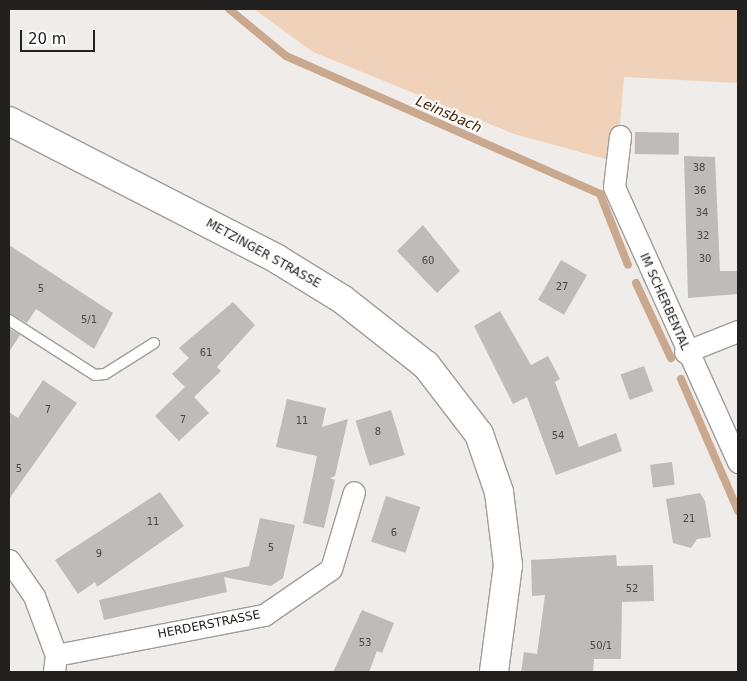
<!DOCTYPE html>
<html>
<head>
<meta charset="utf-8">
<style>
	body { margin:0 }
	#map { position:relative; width:747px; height:681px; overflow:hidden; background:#f0ecea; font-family:"DejaVu Sans",sans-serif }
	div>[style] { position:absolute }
	.green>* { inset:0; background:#f0d1b9 }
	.stream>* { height:8px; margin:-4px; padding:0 4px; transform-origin:4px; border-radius:4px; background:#caa88e }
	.building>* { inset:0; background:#bebbb9; transform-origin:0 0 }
	.roads { filter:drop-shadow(1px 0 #9f9c99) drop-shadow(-1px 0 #9f9c99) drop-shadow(0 1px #9f9c99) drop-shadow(0 -1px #9f9c99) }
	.lane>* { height:10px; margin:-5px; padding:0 5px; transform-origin:5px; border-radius:5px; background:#fff }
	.street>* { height:21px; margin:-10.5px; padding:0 10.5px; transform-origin:10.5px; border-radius:10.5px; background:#fff }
	.secondary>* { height:28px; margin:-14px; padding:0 14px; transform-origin:14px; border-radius:14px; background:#fff }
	span { translate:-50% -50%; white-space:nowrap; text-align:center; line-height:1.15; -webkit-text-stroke:4px #fff; paint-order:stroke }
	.number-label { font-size:10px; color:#494846 }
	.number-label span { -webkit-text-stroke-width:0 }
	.street-label { font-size:12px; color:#222120 }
	.water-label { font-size:14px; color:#432202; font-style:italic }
	.frame { position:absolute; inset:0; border:10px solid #222120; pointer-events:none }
	.scale { position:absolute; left:20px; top:30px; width:75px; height:22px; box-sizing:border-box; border:2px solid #222120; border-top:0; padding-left:6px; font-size:15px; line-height:18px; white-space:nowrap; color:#222120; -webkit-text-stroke:4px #fff; paint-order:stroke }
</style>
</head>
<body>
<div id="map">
	<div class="green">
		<div style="clip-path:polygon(254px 9px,738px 9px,738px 83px,624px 77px,617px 162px,514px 134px,313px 52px)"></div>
	</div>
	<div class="stream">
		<div style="left:229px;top:9px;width:74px;rotate:39.5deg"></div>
		<div style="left:286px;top:56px;width:343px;rotate:23.7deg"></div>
		<div style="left:600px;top:194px;width:76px;rotate:68.5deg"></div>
		<div style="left:636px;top:283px;width:83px;rotate:65deg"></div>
		<div style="left:681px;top:379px;width:144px;rotate:66.6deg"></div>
	</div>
	<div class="building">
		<div style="left:635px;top:132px;width:44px;height:22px;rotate:1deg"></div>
		<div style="clip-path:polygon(684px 156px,715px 157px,720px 271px,738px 271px,738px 294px,688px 298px)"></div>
		<div style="clip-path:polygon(423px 225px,460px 271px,437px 293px,397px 251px)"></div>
		<div style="clip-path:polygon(9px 245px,113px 313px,94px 349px,36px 309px,27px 323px,9px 313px)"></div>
		<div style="left:561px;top:260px;width:30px;height:46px;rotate:30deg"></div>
		<div style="clip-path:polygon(233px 302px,255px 325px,217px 367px,221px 371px,194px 397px,209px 413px,179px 441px,155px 416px,185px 387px,172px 374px,189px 358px,179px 348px)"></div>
		<div style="clip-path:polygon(500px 311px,531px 365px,548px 356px,560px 379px,555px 382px,579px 447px,616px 433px,622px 451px,556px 475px,527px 397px,513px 404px,474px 326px)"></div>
		<div style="clip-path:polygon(9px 328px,20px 335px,9px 352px)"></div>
		<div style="left:644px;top:366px;width:27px;height:25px;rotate:70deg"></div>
		<div style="clip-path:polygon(43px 380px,77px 403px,9px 499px,9px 412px,18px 418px)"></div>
		<div style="clip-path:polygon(287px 399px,326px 408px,322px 427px,348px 419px,335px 476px,330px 478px,335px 480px,324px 528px,303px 523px,317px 456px,276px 447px)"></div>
		<div style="left:391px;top:410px;width:47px;height:37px;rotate:73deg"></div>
		<div style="left:672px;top:462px;width:23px;height:22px;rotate:83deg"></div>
		<div style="clip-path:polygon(160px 492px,184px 526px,97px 587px,95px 582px,78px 594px,55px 560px)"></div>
		<div style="clip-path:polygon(700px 493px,705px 501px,711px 537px,697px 539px,691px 548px,673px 543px,666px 499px)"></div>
		<div style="left:386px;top:496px;width:36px;height:48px;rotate:18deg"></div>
		<div style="clip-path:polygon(260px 518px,295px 525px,283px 578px,271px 586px,224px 577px,227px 592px,104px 620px,99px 600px,249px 566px)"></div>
		<div style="clip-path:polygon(616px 555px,617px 566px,653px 565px,654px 601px,622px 602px,621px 659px,594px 659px,593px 672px,521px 672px,524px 652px,537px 654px,545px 595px,532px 596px,531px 560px)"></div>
		<div style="clip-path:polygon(362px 610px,394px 623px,382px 653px,377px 651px,369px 672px,333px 672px)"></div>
	</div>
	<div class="roads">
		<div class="lane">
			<div style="left:9px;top:320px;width:102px;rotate:32.6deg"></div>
			<div style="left:95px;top:375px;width:10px;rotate:-6deg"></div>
			<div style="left:105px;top:374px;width:58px;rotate:-32.3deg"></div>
		</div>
		<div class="street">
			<div style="left:620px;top:136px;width:51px;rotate:96.7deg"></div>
			<div style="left:614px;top:187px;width:302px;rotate:65.7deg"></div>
			<div style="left:685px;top:352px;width:57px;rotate:-21.6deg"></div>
			<div style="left:9px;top:560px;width:44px;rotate:55.2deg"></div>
			<div style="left:34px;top:596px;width:63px;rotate:69.6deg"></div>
			<div style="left:56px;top:655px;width:17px;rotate:97deg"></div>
			<div style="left:56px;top:655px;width:212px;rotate:-10.9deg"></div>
			<div style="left:264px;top:615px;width:81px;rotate:-34.5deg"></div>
			<div style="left:331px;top:569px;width:80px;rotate:-73.4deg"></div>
		</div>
		<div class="secondary">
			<div style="left:9px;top:121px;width:301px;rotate:27.2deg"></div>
			<div style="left:277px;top:259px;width:76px;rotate:31.6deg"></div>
			<div style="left:342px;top:299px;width:107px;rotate:38.2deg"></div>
			<div style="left:426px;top:365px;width:87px;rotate:52.5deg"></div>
			<div style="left:479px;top:434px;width:61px;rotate:71deg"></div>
			<div style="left:499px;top:492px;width:74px;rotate:83deg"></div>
			<div style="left:508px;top:565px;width:108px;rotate:97.5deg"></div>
		</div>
	</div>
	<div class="number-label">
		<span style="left:699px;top:168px">38</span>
		<span style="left:700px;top:191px">36</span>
		<span style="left:702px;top:213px">34</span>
		<span style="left:703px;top:236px">32</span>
		<span style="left:705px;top:259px">30</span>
		<span style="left:428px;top:261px">60</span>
		<span style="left:562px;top:287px">27</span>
		<span style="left:41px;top:289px">5</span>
		<span style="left:89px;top:320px">5/1</span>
		<span style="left:206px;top:353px">61</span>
		<span style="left:48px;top:410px">7</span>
		<span style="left:183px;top:420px">7</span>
		<span style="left:302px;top:421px">11</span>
		<span style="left:378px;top:432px">8</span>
		<span style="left:558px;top:436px">54</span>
		<span style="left:19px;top:469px">5</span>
		<span style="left:689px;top:519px">21</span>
		<span style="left:153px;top:522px">11</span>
		<span style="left:394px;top:533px">6</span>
		<span style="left:271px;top:548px">5</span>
		<span style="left:99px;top:554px">9</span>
		<span style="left:632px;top:589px">52</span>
		<span style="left:365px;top:643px">53</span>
		<span style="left:601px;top:646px">50/1</span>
	</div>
	<div class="street-label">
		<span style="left:263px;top:254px;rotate:29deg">METZINGER STRASSE</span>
		<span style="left:664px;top:302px;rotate:66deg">IM SCHERBENTAL</span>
		<span style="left:209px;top:625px;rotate:-11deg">HERDERSTRASSE</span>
	</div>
	<div class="water-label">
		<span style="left:449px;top:114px;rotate:24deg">Leinsbach</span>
	</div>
	<div class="frame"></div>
	<div class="scale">20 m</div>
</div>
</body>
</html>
